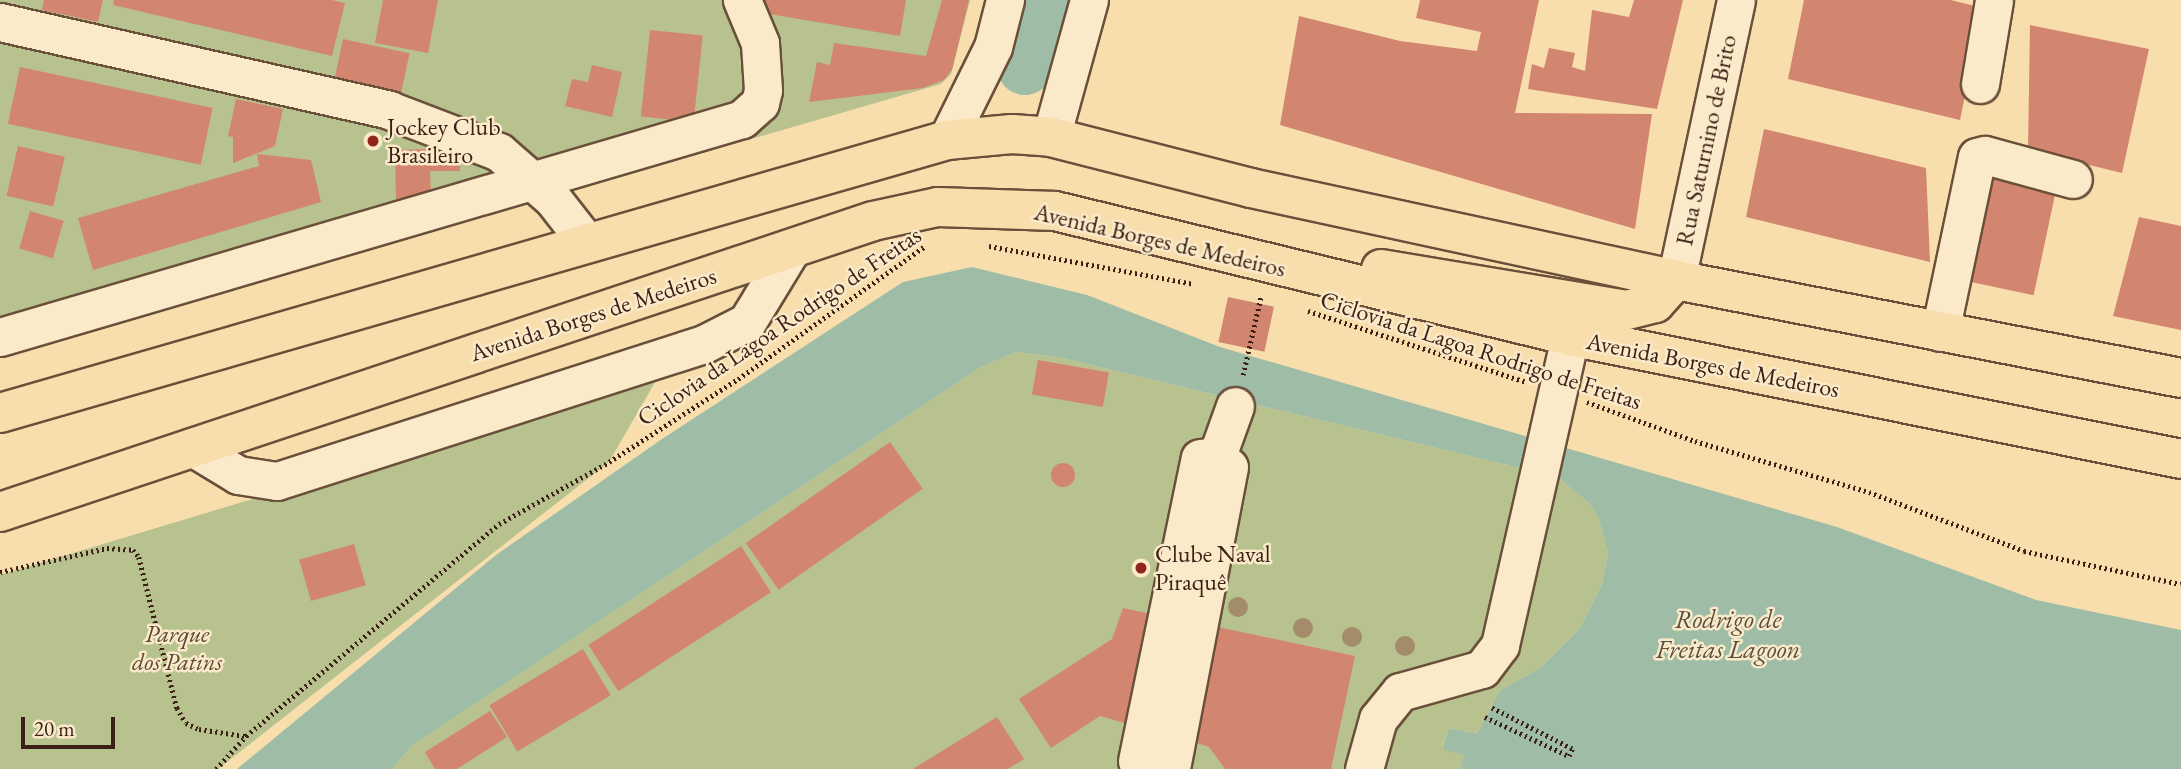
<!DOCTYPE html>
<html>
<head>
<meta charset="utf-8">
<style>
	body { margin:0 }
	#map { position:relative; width:2181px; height:769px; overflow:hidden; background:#f9dead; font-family:"EB Garamond",serif }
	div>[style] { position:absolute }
	.green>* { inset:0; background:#b8c28e }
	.water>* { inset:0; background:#9ebca6 }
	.river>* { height:56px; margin:-28px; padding:0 28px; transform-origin:28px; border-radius:28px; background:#9ebca6 }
	.building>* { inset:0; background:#d2856f; transform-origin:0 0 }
	.round { border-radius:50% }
	.path>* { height:4.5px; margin-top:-2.25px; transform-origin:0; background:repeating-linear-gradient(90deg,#3a2015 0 2px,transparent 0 5.5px) }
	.roads { filter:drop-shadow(2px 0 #6a503b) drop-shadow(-2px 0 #6a503b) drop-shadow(0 2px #6a503b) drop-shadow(0 -2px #6a503b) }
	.minor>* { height:37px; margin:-18.5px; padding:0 18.5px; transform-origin:18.5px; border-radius:18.5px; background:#fbeaca }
	.highway>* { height:38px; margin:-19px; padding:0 19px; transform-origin:19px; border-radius:19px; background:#f9dead }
	.trees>* { width:20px; height:20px; margin:-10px; border-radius:50%; background:#a28c6a }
	.dots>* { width:19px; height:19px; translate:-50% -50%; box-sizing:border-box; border:4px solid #fbeaca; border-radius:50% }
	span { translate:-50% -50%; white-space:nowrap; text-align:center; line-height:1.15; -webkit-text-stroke:5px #fbeaca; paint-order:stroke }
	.poi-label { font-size:24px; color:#3a2015 }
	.left { translate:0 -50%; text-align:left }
	.street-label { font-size:24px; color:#3a2015 }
	.park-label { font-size:24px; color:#5a4833; font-style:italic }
	.water-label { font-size:26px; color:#584f40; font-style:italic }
	.scale { position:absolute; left:21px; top:717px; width:94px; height:32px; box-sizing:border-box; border:4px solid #3a2015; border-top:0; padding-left:9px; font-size:21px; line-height:24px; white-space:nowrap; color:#3a2015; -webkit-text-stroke:5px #fbeaca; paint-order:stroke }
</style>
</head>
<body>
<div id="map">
	<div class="green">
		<div style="clip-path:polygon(0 0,970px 0,951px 74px,941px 84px,0 357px)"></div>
		<div style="clip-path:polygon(1016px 352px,1058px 357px,1557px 477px,1590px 504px,1599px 519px,1608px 553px,1602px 584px,1580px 628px,1540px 668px,1500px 690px,1477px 734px,1449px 728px,1442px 748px,1466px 755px,1460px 769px,392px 769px,413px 745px,981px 367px)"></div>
		<div style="clip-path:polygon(658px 377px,609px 462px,218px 769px,0 769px,0 575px)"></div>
	</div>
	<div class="water">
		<div style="clip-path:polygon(972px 267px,1087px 295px,1220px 347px,1837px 527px,2036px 600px,2181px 630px,2181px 769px,1460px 769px,1465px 755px,1442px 749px,1449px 728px,1477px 734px,1500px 690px,1540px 668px,1580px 628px,1602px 584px,1608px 553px,1599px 519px,1590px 504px,1557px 477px,1058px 357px,1016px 352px,981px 367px,413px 745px,392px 769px,237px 769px,496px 555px,662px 439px,903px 282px)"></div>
	</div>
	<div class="river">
		<div style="left:1025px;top:67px;width:69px;rotate:-75.8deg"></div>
	</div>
	<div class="building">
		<div style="clip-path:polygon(44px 0,103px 0,98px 22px,42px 10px)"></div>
		<div style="clip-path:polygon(114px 0,332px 0,345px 3px,332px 56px,113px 5px)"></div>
		<div style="clip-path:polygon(383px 0,438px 0,428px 53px,375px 43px)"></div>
		<div style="clip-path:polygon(760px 0,906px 0,900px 36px,758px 12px)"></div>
		<div style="clip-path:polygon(942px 0,969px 0,952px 70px,944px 80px,923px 88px,809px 102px,817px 62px,830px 65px,834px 43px,926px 56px)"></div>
		<div style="clip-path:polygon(1420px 0,1539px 0,1515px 113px,1652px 114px,1635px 229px,1280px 125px,1299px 16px,1400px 41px,1477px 51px,1481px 32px,1416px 18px)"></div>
		<div style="clip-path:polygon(1634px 0,1683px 0,1657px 109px,1528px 89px,1532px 64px,1544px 68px,1549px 48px,1575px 53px,1572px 67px,1585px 71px,1592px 10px,1629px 17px)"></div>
		<div style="clip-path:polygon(1804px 0,1951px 0,1983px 8px,1960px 120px,1788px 79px)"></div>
		<div style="clip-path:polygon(2030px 25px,2149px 49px,2122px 173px,2028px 150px)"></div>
		<div style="left:650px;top:30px;width:53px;height:87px;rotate:6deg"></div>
		<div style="left:343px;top:39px;width:68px;height:40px;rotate:12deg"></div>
		<div style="clip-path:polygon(592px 65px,622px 72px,612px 117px,565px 106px,572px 79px,588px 82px)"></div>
		<div style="left:20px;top:67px;width:197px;height:58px;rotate:12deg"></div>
		<div style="clip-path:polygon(236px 99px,283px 109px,275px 146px,233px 163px,233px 137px,228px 136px)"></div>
		<div style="clip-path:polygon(1764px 129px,1926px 168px,1930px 262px,1746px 217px)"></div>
		<div style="left:18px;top:146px;width:48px;height:51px;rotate:13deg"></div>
		<div style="clip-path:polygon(460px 148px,460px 171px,430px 171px,431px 198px,396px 199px,395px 150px)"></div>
		<div style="clip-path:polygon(257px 154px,311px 160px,321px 202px,93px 270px,78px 218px,259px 166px)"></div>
		<div style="left:1983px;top:168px;width:76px;height:114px;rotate:12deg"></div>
		<div style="left:30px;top:211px;width:35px;height:39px;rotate:16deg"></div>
		<div style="clip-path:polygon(2139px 217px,2181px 226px,2181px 330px,2113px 316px)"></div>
		<div style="left:1228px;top:297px;width:47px;height:46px;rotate:12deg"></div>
		<div style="left:1038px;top:360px;width:72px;height:35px;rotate:10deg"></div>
		<div style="left:890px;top:442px;width:57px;height:176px;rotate:55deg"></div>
		<div class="round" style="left:1051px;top:463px;width:24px;height:24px"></div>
		<div style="left:354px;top:544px;width:43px;height:57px;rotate:74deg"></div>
		<div style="left:741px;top:546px;width:55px;height:182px;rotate:57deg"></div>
		<div style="clip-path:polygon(1123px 608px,1151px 614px,1128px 724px,1100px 716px,1051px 748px,1019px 699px,1112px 639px)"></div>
		<div style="clip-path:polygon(1213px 626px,1355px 656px,1331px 769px,1225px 769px,1209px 747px,1189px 740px)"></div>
		<div style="left:583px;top:649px;width:54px;height:109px;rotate:59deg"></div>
		<div style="clip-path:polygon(490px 711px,507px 737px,457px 769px,435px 769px,425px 752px)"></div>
		<div style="clip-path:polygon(997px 717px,1024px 759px,1008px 769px,913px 769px)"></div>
	</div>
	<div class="path">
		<div style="left:989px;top:246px;width:208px;rotate:10.5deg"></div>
		<div style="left:1308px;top:311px;width:229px;rotate:18deg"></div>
		<div style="left:1243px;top:375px;width:81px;rotate:-77.2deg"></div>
		<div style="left:1587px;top:402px;width:115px;rotate:19.9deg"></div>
		<div style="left:1695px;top:441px;width:181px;rotate:16.3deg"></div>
		<div style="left:1869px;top:492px;width:166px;rotate:20.8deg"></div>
		<div style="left:2024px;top:551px;width:160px;rotate:11.9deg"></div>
		<div style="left:0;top:572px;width:110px;rotate:-12.6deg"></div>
		<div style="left:107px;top:548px;width:26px;rotate:4deg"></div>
		<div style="left:133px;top:550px;width:9px;rotate:49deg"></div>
		<div style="left:139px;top:557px;width:156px;rotate:75.9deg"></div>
		<div style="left:177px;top:708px;width:17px;rotate:59deg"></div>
		<div style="left:186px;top:723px;width:14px;rotate:25deg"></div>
		<div style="left:199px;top:729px;width:47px;rotate:8.7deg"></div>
		<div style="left:1485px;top:717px;width:93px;rotate:24.9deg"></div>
		<div style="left:1569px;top:756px;width:8px;rotate:-67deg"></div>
		<div style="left:1572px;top:749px;width:92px;rotate:-152.9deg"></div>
		<div style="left:216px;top:769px;width:45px;rotate:-47.7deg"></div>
		<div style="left:246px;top:736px;width:330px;rotate:-40deg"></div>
		<div style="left:499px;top:524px;width:126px;rotate:-29.4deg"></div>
		<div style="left:609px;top:462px;width:153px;rotate:-32.8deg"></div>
		<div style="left:738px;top:379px;width:228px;rotate:-35.4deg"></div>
	</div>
	<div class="roads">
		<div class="minor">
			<div style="left:0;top:22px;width:399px;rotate:12.7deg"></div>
			<div style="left:389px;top:110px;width:118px;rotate:20.9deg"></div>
			<div style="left:499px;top:152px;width:70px;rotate:41deg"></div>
			<div style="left:552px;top:198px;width:57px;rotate:52.1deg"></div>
			<div style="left:1980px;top:84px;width:85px;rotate:-80.5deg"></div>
			<div style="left:1051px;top:137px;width:142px;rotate:-74.5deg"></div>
			<div style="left:947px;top:140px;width:104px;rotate:-63.7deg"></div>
			<div style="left:993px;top:47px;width:49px;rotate:-75.7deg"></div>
			<div style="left:1676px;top:280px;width:286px;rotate:-77.9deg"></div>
			<div style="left:1940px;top:332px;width:179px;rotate:-78.1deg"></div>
			<div style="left:1977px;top:157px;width:8px;rotate:-14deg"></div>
			<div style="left:1985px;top:155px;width:91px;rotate:15.3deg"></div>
			<div style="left:0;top:337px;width:773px;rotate:-16.37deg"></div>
			<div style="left:742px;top:119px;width:24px;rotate:-42deg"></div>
			<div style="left:760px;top:103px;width:13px;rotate:-77deg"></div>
			<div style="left:763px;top:90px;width:47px;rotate:-93.7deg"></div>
			<div style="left:760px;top:43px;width:47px;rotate:-112.7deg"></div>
			<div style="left:192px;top:447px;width:54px;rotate:31.3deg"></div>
			<div style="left:238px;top:475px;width:39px;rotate:9deg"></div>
			<div style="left:277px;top:481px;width:448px;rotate:-17.8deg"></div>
			<div style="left:704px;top:344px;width:48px;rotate:-27.1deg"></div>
			<div style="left:747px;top:322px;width:87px;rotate:-58.7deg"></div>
			<div style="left:1217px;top:456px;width:53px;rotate:-70.2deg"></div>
			<div style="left:1137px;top:761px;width:309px;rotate:-78.3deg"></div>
			<div style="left:1200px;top:458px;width:17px;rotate:-7deg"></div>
			<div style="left:1217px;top:456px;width:16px;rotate:43deg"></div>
			<div style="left:1229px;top:467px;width:306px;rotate:100.9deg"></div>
			<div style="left:1364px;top:769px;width:52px;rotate:-74.4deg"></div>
			<div style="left:1378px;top:719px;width:35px;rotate:-51deg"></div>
			<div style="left:1400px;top:692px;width:85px;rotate:-15.7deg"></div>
			<div style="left:1482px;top:669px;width:30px;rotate:-53deg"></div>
			<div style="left:1500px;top:645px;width:317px;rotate:-77.2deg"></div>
		</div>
		<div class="highway">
			<div style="left:1381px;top:269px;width:249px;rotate:9.5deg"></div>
			<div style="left:1627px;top:310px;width:29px;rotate:-14deg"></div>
			<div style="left:1655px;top:303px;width:31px;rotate:-48deg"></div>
			<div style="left:0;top:413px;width:986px;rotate:-16.08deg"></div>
			<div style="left:947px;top:140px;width:65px;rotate:-5.3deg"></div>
			<div style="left:1012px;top:134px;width:39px;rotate:4deg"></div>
			<div style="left:1051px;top:137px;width:206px;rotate:14.3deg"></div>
			<div style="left:1251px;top:188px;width:435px;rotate:12.2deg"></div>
			<div style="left:1676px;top:280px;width:514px;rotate:10.98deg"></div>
			<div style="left:0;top:512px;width:920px;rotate:-18.43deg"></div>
			<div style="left:873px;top:221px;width:66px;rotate:-12.2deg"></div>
			<div style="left:938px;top:207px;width:117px;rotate:2deg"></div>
			<div style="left:1055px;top:211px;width:530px;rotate:13.64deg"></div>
			<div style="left:1570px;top:336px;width:623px;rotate:11.38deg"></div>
		</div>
	</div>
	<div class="trees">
		<div style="left:1238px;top:607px"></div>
		<div style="left:1303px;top:628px"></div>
		<div style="left:1352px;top:637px"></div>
		<div style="left:1405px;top:646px"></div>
	</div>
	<div class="dots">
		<div style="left:373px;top:141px;background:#8f2418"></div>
		<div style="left:1141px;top:568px;background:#8f2418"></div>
	</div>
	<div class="poi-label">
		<span class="left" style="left:387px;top:141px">Jockey Club<br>Brasileiro</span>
		<span class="left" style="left:1155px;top:568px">Clube Naval<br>Piraquê</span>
	</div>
	<div class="street-label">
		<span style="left:1706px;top:140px;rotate:-78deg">Rua Saturnino de Brito</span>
		<span style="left:1160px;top:240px;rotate:13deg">Avenida Borges de Medeiros</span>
		<span style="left:593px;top:314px;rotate:-18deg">Avenida Borges de Medeiros</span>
		<span style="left:779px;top:326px;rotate:-34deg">Ciclovia da Lagoa Rodrigo de Freitas</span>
		<span style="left:1481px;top:350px;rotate:18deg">Ciclovia da Lagoa Rodrigo de Freitas</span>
		<span style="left:1713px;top:365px;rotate:11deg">Avenida Borges de Medeiros</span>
	</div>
	<div class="park-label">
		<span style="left:177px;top:648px">Parque<br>dos Patins</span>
	</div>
	<div class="water-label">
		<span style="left:1728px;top:635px">Rodrigo de<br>Freitas Lagoon</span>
	</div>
	<div class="scale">20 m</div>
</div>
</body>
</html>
